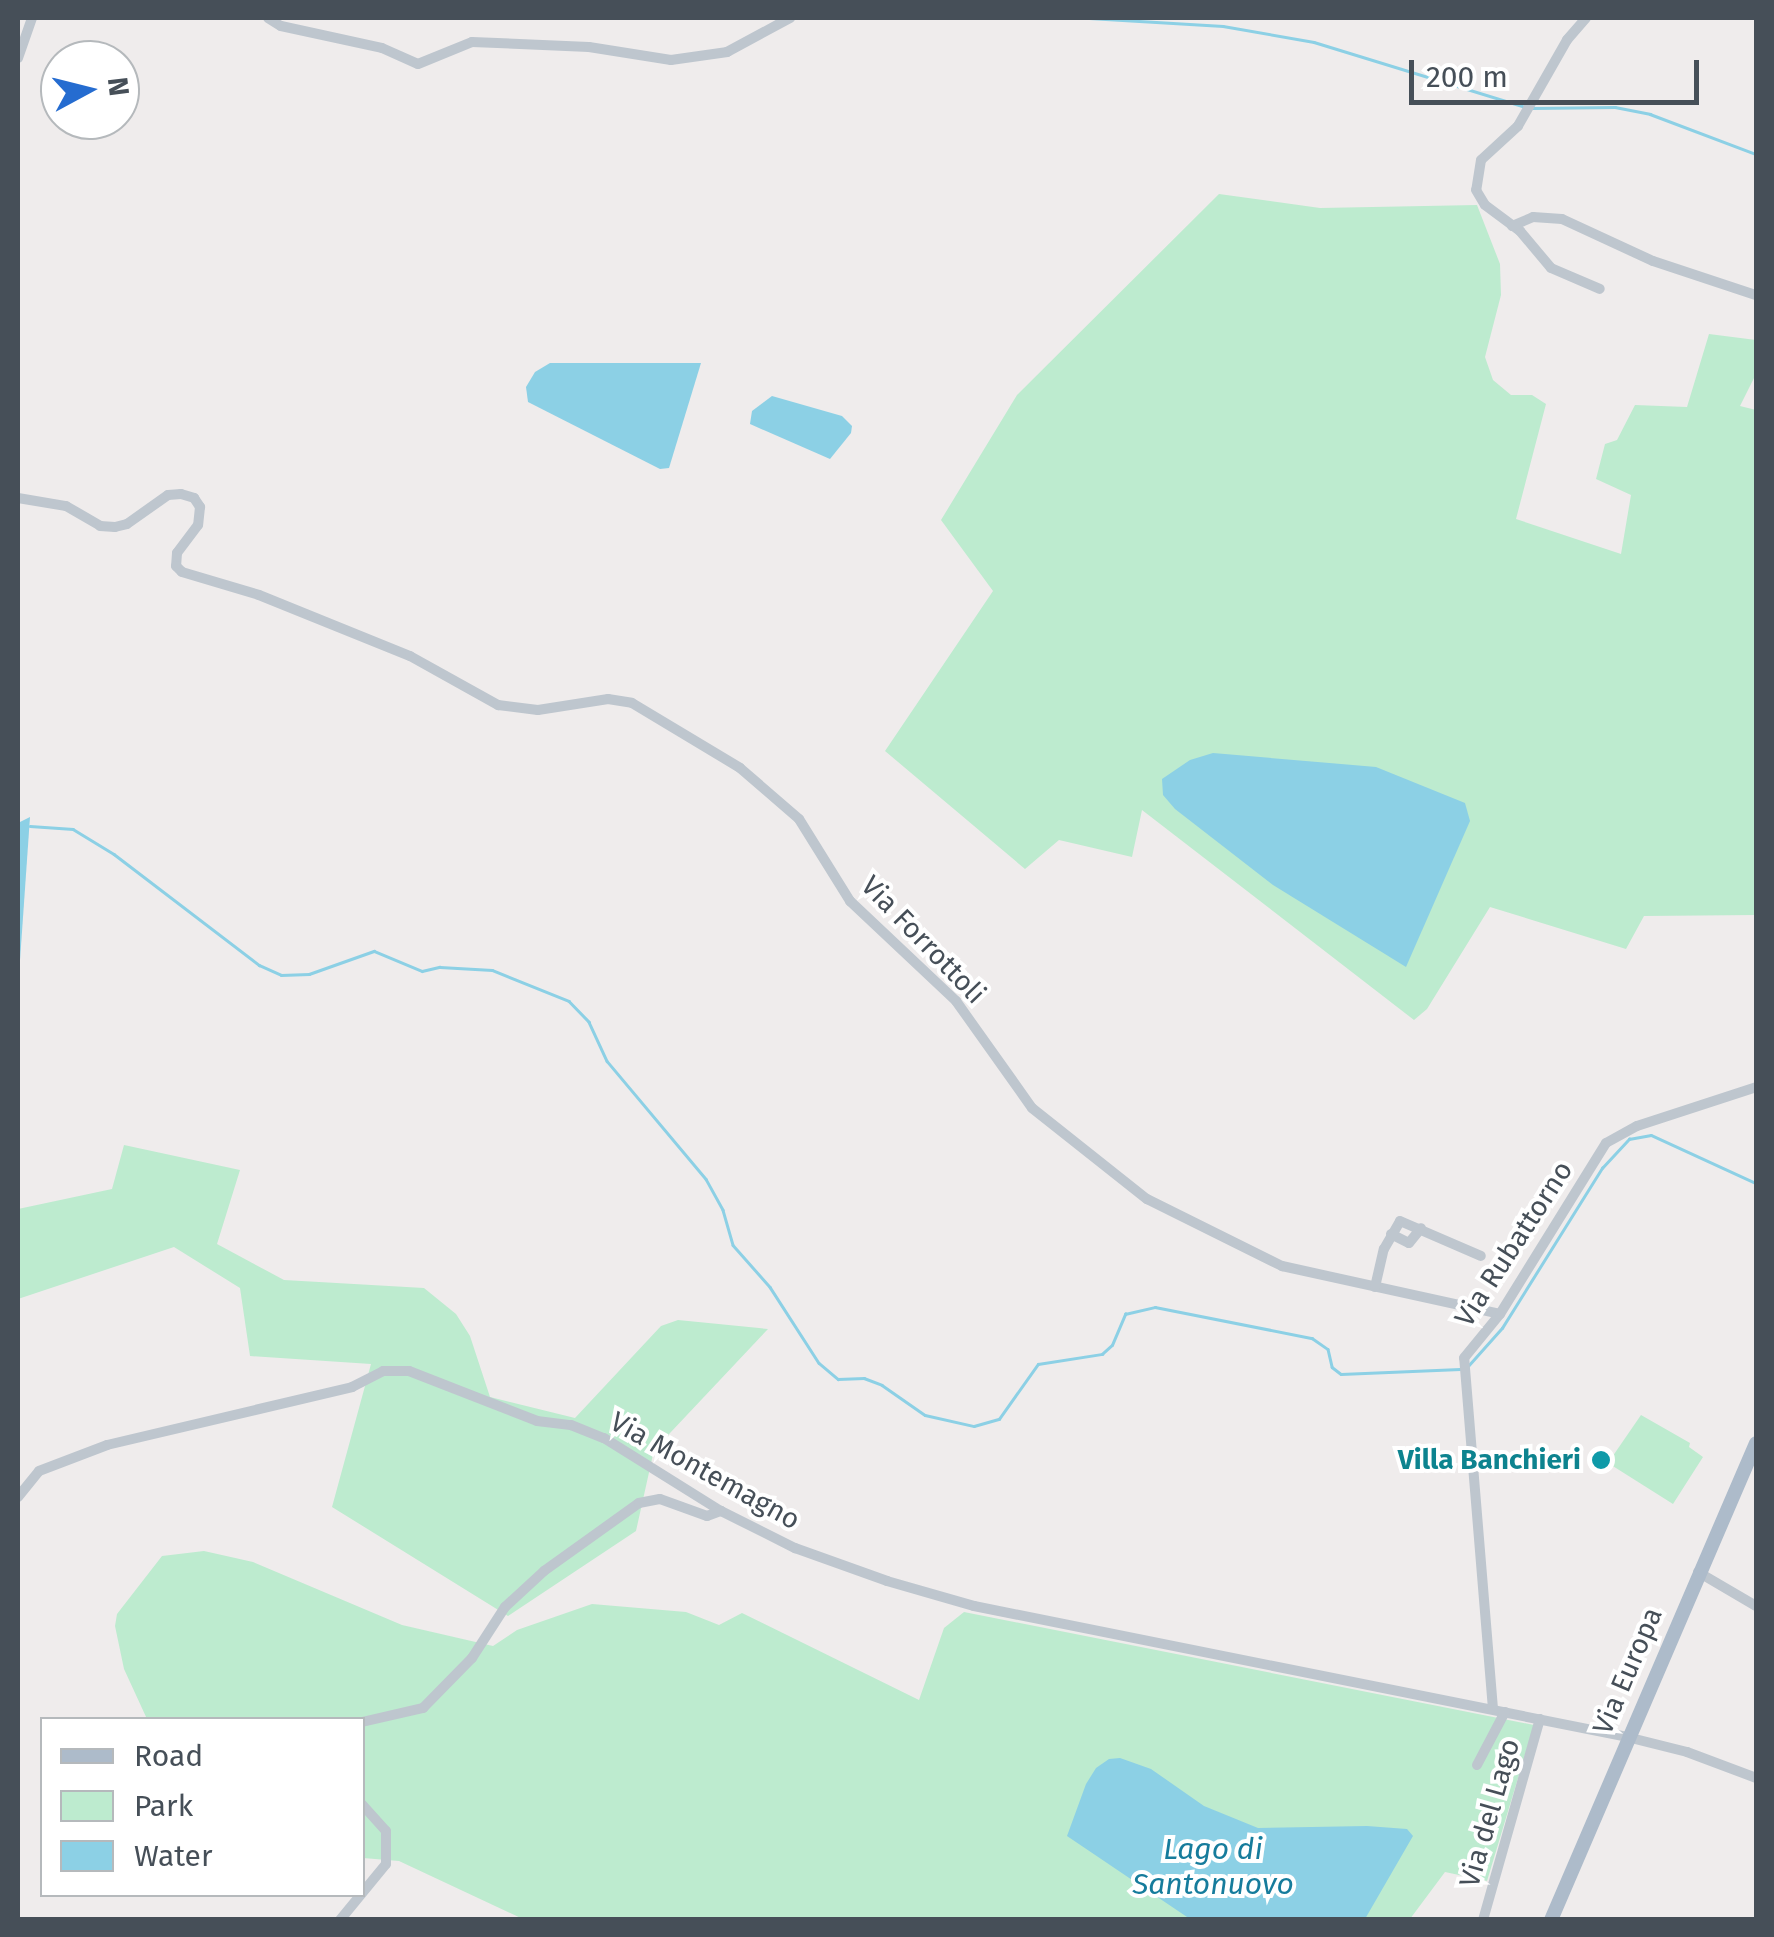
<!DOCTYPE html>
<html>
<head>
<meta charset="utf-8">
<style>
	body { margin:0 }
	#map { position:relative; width:1774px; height:1937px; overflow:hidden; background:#efecec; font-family:"Fira Sans",sans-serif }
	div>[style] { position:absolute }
	.green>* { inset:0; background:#bdebcf }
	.water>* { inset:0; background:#8cd0e5 }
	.stream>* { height:2.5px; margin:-1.25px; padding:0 1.25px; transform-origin:1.25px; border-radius:1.25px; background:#8cd0e5 }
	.minor>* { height:10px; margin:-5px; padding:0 5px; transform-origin:5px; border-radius:5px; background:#bec6ce }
	.major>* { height:14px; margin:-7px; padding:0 7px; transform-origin:7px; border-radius:7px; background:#adbbca }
	.dots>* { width:28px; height:28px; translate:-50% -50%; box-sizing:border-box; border:5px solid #fff; border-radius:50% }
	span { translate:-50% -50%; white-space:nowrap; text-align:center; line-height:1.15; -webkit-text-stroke:8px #fff; paint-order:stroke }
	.street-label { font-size:28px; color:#464f58 }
	.culture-label { font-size:28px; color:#0d838f; font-weight:700 }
	.right { translate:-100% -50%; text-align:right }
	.water-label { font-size:30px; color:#167c9c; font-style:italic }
	.frame { position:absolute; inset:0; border:20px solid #464f58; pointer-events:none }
	.legend { position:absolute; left:40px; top:1717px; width:325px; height:180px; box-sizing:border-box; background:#fff; border:2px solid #b5b9bc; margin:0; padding:12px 18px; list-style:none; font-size:30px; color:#464f58 }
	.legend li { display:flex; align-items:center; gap:20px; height:50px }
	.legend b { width:50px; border:2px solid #b5b9bc }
	.north { position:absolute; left:40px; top:40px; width:100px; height:100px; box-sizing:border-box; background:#fff; border:2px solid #b5b9bc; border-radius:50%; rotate:83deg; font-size:28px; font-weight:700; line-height:40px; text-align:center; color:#464f58 }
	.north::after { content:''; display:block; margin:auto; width:35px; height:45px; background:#256cd0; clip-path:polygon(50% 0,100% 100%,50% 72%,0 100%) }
	.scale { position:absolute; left:1409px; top:60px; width:290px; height:45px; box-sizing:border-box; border:5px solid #464f58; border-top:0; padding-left:12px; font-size:30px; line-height:35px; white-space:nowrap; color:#464f58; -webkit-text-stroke:8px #fff; paint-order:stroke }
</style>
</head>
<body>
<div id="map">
	<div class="green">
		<div style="clip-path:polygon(1219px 194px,1320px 208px,1477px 205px,1500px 264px,1501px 295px,1485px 357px,1493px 380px,1511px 395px,1532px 395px,1546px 404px,1516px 519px,1621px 554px,1631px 495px,1596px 479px,1605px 444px,1617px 440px,1635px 405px,1687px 407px,1709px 334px,1756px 340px,1756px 374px,1740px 406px,1756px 410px,1756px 915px,1644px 916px,1626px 949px,1490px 907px,1427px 1009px,1414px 1020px,1142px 810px,1132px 857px,1059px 840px,1025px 869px,885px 751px,993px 591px,941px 520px,1017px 395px)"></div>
		<div style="clip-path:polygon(124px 1145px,240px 1170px,217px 1244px,284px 1280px,424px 1288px,456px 1314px,470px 1336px,490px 1397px,575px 1418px,661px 1326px,678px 1320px,768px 1329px,654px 1450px,636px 1531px,508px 1616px,332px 1507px,371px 1364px,250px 1356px,240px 1288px,174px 1247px,18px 1299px,18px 1209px,112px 1189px)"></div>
		<div style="clip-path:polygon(1641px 1415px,1690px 1443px,1689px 1447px,1703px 1457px,1673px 1504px,1608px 1463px)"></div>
		<div style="clip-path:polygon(204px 1551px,253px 1562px,402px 1625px,493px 1646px,517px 1630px,592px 1604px,686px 1612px,719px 1625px,742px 1613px,919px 1700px,944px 1628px,964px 1612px,1534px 1725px,1487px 1881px,1445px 1872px,1410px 1919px,523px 1919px,399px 1861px,363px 1858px,362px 1720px,147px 1719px,124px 1669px,115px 1626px,117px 1614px,162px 1556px)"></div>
	</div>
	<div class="water">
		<div style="clip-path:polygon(550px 363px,701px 363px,669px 468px,660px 469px,528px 402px,526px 387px,535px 372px)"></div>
		<div style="clip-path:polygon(772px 396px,842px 416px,852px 426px,851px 433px,830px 459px,750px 424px,752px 411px)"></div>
		<div style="clip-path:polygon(1213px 753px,1376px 767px,1465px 803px,1470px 821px,1406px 967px,1273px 885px,1175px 809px,1163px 795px,1162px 779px,1190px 760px)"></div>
		<div style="clip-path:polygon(30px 817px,18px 989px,18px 823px)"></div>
		<div style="clip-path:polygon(1120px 1758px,1151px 1769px,1204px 1806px,1258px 1828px,1367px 1826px,1407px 1829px,1413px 1836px,1365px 1919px,1190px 1919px,1067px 1836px,1086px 1784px,1096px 1768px,1109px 1759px)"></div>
	</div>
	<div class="stream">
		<div style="left:1030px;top:18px;width:45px"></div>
		<div style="left:1089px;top:18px;width:134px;rotate:3.4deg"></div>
		<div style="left:1223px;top:26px;width:92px;rotate:10deg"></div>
		<div style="left:1314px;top:42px;width:221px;rotate:17.1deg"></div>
		<div style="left:1533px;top:108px;width:82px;rotate:-0.7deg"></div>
		<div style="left:1615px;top:107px;width:36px;rotate:11deg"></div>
		<div style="left:1650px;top:114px;width:113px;rotate:20.7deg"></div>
		<div style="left:30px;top:826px;width:43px;rotate:4deg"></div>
		<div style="left:73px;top:829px;width:48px;rotate:31.4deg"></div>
		<div style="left:114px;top:854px;width:183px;rotate:37.4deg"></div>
		<div style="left:259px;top:965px;width:24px;rotate:24deg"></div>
		<div style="left:281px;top:975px;width:28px;rotate:-2deg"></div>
		<div style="left:309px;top:974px;width:69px;rotate:-19.5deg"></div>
		<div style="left:374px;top:951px;width:52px;rotate:22.6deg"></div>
		<div style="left:422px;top:971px;width:18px;rotate:-13deg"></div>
		<div style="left:440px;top:967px;width:52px;rotate:3.3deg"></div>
		<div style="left:492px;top:970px;width:83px;rotate:21.9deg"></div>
		<div style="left:569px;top:1001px;width:29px;rotate:46deg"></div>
		<div style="left:589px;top:1022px;width:43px;rotate:65.2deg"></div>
		<div style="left:607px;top:1061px;width:154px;rotate:50deg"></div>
		<div style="left:706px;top:1179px;width:35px;rotate:61deg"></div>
		<div style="left:723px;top:1210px;width:36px;rotate:74deg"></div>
		<div style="left:733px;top:1245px;width:56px;rotate:48.6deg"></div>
		<div style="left:770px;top:1287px;width:90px;rotate:57.2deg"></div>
		<div style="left:819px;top:1363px;width:25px;rotate:40deg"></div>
		<div style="left:838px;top:1379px;width:26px;rotate:-2deg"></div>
		<div style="left:864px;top:1378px;width:19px;rotate:21deg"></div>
		<div style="left:882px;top:1385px;width:52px;rotate:34.9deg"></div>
		<div style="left:925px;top:1415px;width:50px;rotate:12.7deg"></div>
		<div style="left:974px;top:1426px;width:26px;rotate:-16deg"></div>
		<div style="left:999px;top:1419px;width:67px;rotate:-54.7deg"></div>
		<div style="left:1038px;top:1364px;width:65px;rotate:-8.9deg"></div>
		<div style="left:1102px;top:1354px;width:13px;rotate:-42deg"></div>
		<div style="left:1112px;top:1345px;width:34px;rotate:-67deg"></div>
		<div style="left:1125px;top:1314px;width:31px;rotate:-13deg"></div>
		<div style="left:1155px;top:1307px;width:160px;rotate:11.2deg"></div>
		<div style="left:1312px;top:1338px;width:19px;rotate:35deg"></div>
		<div style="left:1328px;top:1349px;width:18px;rotate:77deg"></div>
		<div style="left:1332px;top:1367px;width:11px;rotate:38deg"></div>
		<div style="left:1341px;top:1374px;width:119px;rotate:-2.4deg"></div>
		<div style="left:1468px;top:1366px;width:51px;rotate:-48.2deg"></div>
		<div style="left:1502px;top:1328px;width:189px;rotate:-58deg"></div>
		<div style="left:1602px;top:1168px;width:40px;rotate:-47deg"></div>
		<div style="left:1629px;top:1139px;width:22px;rotate:-10deg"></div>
		<div style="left:1651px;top:1135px;width:115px;rotate:24.6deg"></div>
	</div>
	<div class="minor">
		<div style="left:268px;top:18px;width:15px;rotate:32deg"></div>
		<div style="left:281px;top:26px;width:103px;rotate:12.3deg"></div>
		<div style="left:382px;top:48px;width:39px;rotate:24deg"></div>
		<div style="left:418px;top:64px;width:58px;rotate:-22.2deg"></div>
		<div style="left:472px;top:42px;width:117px;rotate:2.4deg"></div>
		<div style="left:589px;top:47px;width:83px;rotate:9deg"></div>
		<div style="left:671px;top:60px;width:57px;rotate:-8.1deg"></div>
		<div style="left:727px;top:52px;width:72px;rotate:-28.4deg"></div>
		<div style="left:1586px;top:18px;width:29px;rotate:131deg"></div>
		<div style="left:1567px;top:40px;width:99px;rotate:119.7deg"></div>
		<div style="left:1518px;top:126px;width:50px;rotate:137.4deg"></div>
		<div style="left:1481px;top:160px;width:30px;rotate:99deg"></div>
		<div style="left:1476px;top:190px;width:17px;rotate:59deg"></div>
		<div style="left:1485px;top:205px;width:44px;rotate:36.6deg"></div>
		<div style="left:1520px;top:231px;width:48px;rotate:50deg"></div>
		<div style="left:1551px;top:268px;width:53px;rotate:23.2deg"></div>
		<div style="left:18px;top:58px;width:42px;rotate:-70.7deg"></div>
		<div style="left:1512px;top:226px;width:23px;rotate:-23deg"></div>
		<div style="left:1533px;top:217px;width:29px;rotate:4deg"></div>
		<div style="left:1562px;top:219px;width:100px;rotate:24.8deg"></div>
		<div style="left:1653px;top:261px;width:108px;rotate:18.3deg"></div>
		<div style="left:18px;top:498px;width:49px;rotate:9.5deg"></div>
		<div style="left:66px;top:506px;width:39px;rotate:30deg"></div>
		<div style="left:100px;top:526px;width:15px;rotate:4deg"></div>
		<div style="left:115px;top:527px;width:12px;rotate:-14deg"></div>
		<div style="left:127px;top:524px;width:50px;rotate:-35.3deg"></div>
		<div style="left:168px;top:495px;width:13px;rotate:-4deg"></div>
		<div style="left:181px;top:494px;width:14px;rotate:17deg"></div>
		<div style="left:194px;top:498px;width:11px;rotate:56deg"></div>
		<div style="left:200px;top:507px;width:18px;rotate:96deg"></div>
		<div style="left:198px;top:525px;width:35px;rotate:127deg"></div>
		<div style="left:177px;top:553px;width:13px;rotate:94deg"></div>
		<div style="left:176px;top:566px;width:8px;rotate:45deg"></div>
		<div style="left:182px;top:572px;width:80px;rotate:16.6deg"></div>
		<div style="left:259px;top:595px;width:163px;rotate:22deg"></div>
		<div style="left:410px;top:656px;width:101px;rotate:29.1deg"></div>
		<div style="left:498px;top:705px;width:40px;rotate:7.1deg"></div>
		<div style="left:538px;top:710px;width:71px;rotate:-8.9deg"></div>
		<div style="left:608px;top:699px;width:24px;rotate:9deg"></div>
		<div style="left:632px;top:703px;width:126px;rotate:31deg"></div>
		<div style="left:740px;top:768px;width:78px;rotate:40.8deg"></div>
		<div style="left:799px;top:819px;width:97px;rotate:58.1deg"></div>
		<div style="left:850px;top:901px;width:146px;rotate:43.3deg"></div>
		<div style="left:956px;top:1001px;width:131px;rotate:54.6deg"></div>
		<div style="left:1032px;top:1108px;width:147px;rotate:38.4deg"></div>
		<div style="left:1147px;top:1199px;width:151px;rotate:26.4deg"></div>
		<div style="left:1282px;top:1266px;width:223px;rotate:12.4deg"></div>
		<div style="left:1391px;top:1234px;width:20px;rotate:27deg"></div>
		<div style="left:1409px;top:1243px;width:19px;rotate:-51deg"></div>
		<div style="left:1375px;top:1287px;width:39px;rotate:-77deg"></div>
		<div style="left:1384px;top:1249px;width:32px;rotate:-60deg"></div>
		<div style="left:1400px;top:1221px;width:88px;rotate:23.4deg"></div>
		<div style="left:18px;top:1497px;width:33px;rotate:-51deg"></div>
		<div style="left:39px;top:1471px;width:73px;rotate:-20.9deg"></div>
		<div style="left:107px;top:1445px;width:252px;rotate:-13.3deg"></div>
		<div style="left:352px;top:1387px;width:35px;rotate:-27deg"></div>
		<div style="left:383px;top:1371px;width:26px"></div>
		<div style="left:409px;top:1371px;width:137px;rotate:21.3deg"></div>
		<div style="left:537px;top:1421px;width:34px;rotate:7deg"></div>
		<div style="left:571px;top:1425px;width:35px;rotate:22deg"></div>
		<div style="left:604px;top:1438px;width:138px;rotate:32deg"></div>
		<div style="left:721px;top:1511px;width:83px;rotate:26.6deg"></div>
		<div style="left:795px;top:1548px;width:98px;rotate:19.7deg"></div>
		<div style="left:887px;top:1581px;width:91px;rotate:16deg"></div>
		<div style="left:974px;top:1606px;width:666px;rotate:11.34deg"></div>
		<div style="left:1627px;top:1737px;width:62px;rotate:14deg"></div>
		<div style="left:1687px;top:1752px;width:74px;rotate:20.6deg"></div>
		<div style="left:1698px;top:1572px;width:67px;rotate:30.4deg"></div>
		<div style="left:1493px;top:1709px;width:352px;rotate:-94.7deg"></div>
		<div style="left:1464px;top:1358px;width:57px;rotate:-50.7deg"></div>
		<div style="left:1500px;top:1314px;width:201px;rotate:-58.2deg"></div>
		<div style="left:1606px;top:1143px;width:35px;rotate:-29deg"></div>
		<div style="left:1637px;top:1126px;width:125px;rotate:-18.1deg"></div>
		<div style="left:362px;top:1722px;width:63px;rotate:-12.9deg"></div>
		<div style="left:423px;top:1708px;width:70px;rotate:-45.6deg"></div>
		<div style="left:472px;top:1658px;width:61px;rotate:-57.1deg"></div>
		<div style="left:505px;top:1607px;width:53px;rotate:-42.7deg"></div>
		<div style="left:544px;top:1571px;width:117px;rotate:-35.6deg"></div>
		<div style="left:639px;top:1503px;width:21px;rotate:-11deg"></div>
		<div style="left:660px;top:1499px;width:50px;rotate:19.9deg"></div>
		<div style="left:707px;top:1516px;width:15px;rotate:-20deg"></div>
		<div style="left:1477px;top:1765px;width:60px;rotate:-62.2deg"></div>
		<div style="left:340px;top:1920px;width:72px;rotate:-50.6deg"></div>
		<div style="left:386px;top:1864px;width:33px;rotate:-90deg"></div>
		<div style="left:386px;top:1831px;width:36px;rotate:-132deg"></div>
		<div style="left:1483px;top:1920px;width:209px;rotate:-74.2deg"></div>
	</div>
	<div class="major">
		<div style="left:1551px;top:1920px;width:519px;rotate:-66.74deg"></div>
	</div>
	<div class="dots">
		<div style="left:1601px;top:1460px;background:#0f9aa8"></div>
	</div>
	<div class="street-label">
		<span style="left:923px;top:940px;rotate:46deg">Via Forrottoli</span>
		<span style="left:1514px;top:1244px;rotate:-57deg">Via Rubattorno</span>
		<span style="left:705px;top:1471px;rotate:29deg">Via Montemagno</span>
		<span style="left:1628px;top:1671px;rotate:-67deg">Via Europa</span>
		<span style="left:1490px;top:1813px;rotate:-74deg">Via del Lago</span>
	</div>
	<div class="culture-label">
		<span class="right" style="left:1581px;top:1460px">Villa Banchieri</span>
	</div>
	<div class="water-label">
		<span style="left:1213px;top:1866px">Lago di<br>Santonuovo</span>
	</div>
	<div class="frame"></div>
	<ul class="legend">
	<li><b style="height:12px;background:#adbbca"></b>Road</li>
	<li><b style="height:28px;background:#bdebcf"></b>Park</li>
	<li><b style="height:28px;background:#8cd0e5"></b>Water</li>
	</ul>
	<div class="north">N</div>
	<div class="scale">200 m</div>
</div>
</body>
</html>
